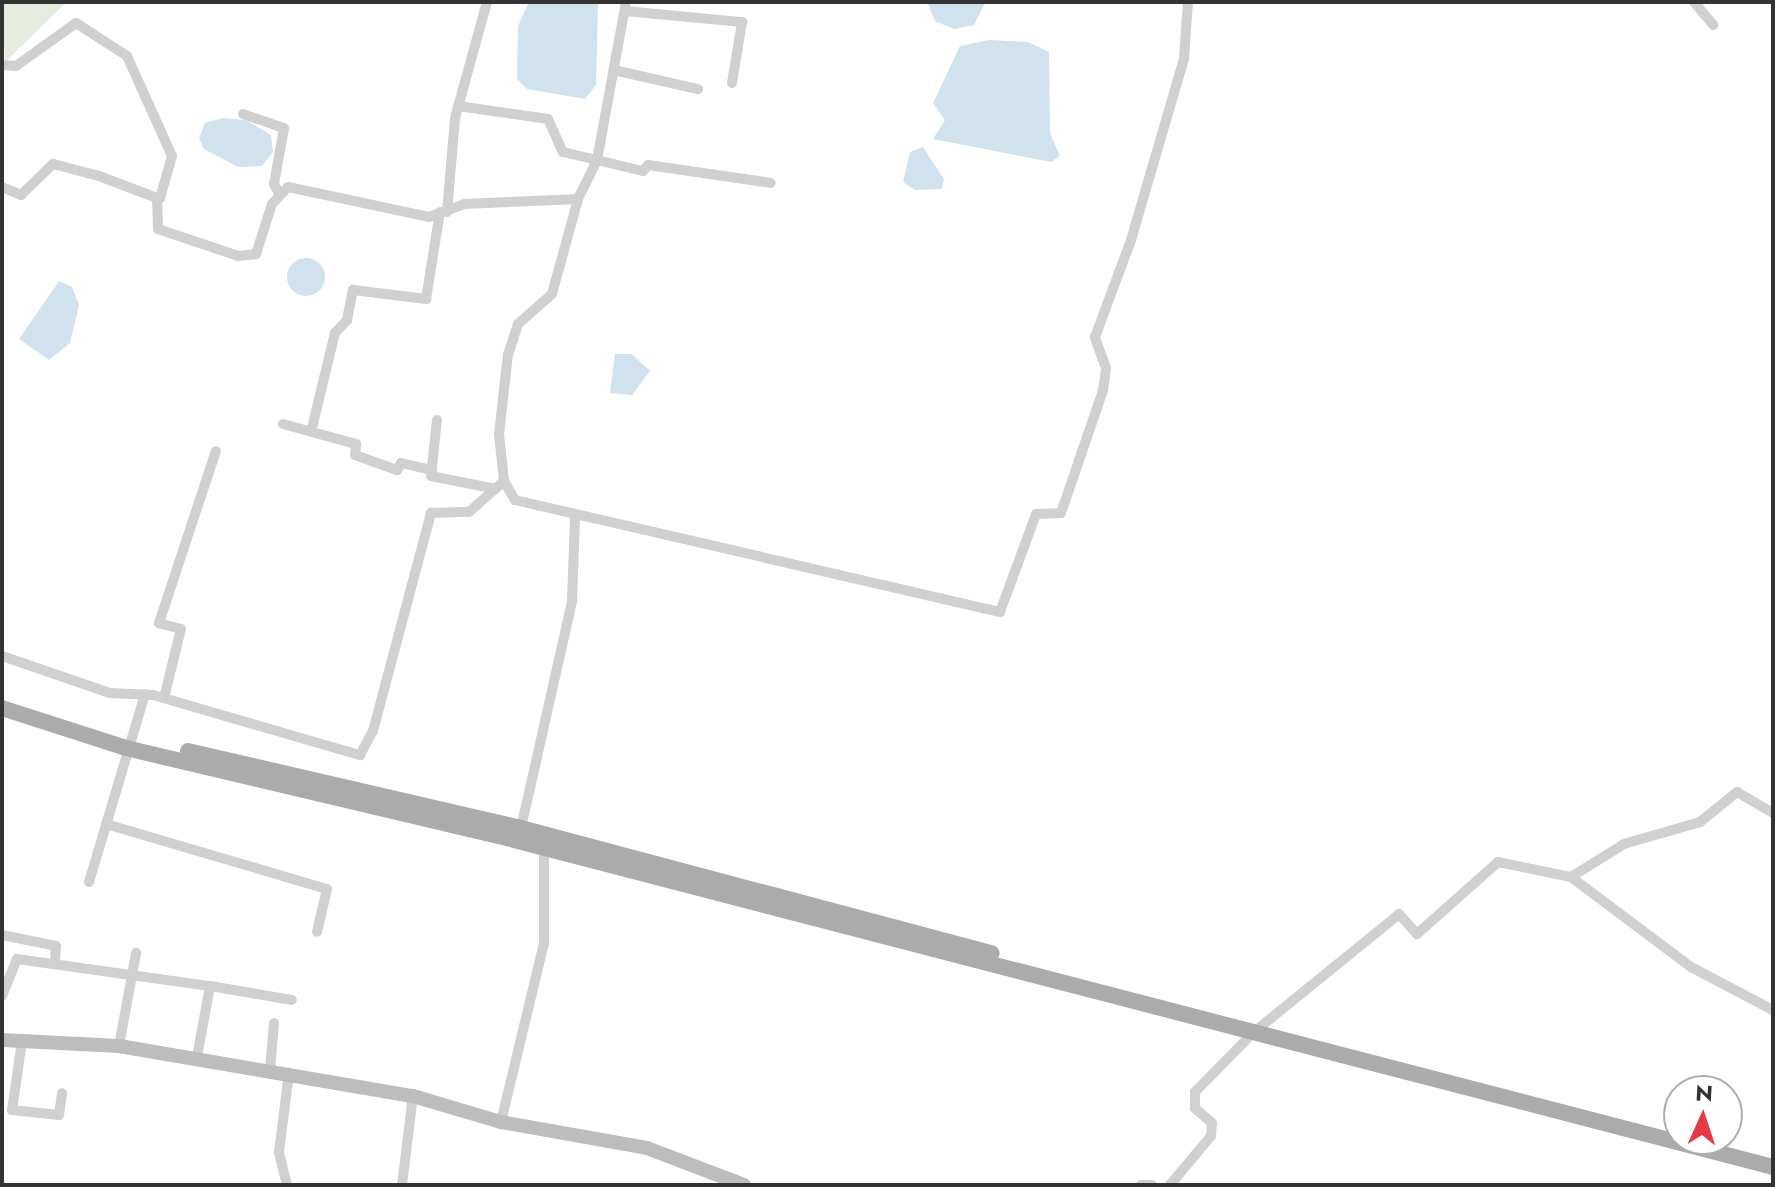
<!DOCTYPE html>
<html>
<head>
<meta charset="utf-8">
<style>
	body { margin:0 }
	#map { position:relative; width:1775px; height:1187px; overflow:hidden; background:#fff; font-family:Jost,sans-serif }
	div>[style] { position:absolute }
	.green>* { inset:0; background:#e6ecdf }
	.water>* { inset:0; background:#cfe2ee }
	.round { border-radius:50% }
	.street>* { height:10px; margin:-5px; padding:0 5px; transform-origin:5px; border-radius:5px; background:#d0d0d0 }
	.secondary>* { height:14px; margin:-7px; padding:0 7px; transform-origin:7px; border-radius:7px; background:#bdbdbd }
	.primary>* { height:16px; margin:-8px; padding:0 8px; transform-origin:8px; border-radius:8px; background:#ababab }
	span { translate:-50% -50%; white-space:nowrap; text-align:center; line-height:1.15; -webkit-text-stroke:8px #fff; paint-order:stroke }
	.frame { position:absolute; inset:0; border:4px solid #333; pointer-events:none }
	.north { position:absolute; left:1663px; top:1075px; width:80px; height:80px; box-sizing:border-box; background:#fff; border:2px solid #adadad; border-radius:50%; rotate:3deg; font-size:22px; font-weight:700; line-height:32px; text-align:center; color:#333 }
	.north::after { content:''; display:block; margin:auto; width:28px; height:36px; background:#e63946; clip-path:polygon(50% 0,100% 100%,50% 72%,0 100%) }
</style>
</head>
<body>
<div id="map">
	<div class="green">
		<div style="clip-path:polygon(2px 2px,67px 2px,5px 62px)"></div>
	</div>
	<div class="water">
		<div style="clip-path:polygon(529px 2px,598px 3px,596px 85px,585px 99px,527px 89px,517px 79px,518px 26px)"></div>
		<div style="clip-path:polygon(927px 2px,984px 2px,984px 5px,974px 25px,954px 29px,935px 21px)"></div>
		<div style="clip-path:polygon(989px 40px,1028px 42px,1049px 52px,1050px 133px,1060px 156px,1051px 162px,933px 139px,945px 120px,933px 103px,960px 46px)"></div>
		<div style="clip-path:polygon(223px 118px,246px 120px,271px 135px,273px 152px,262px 166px,238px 167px,204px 149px,199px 138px,205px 123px)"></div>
		<div style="clip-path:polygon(923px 147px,944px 179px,942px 189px,915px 190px,903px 182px,910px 152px)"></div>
		<div class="round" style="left:287px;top:258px;width:38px;height:38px"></div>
		<div style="clip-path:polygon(59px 281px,72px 287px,79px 305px,70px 343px,49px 360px,19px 339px)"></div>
		<div style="clip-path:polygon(615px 354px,632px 354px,650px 371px,632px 395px,610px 393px)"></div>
	</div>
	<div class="street">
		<div style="left:626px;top:2px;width:161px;rotate:100.4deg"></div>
		<div style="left:597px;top:160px;width:43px;rotate:116deg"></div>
		<div style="left:578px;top:199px;width:98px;rotate:105.3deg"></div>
		<div style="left:552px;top:294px;width:45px;rotate:138.6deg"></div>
		<div style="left:518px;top:324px;width:32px;rotate:108deg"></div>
		<div style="left:508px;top:354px;width:81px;rotate:96.4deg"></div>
		<div style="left:499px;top:434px;width:47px;rotate:83.9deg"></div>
		<div style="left:504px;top:481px;width:22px;rotate:60deg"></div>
		<div style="left:515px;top:500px;width:498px;rotate:13deg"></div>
		<div style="left:1000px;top:612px;width:104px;rotate:-69.8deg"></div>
		<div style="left:1036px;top:514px;width:25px;rotate:-2deg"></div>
		<div style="left:1061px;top:513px;width:130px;rotate:-71.1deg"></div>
		<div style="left:1103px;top:390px;width:22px;rotate:-82deg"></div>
		<div style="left:1106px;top:368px;width:33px;rotate:-110deg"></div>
		<div style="left:1095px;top:337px;width:103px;rotate:-69.6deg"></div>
		<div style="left:1131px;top:240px;width:189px;rotate:-73.7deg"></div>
		<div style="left:1184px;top:59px;width:57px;rotate:-86deg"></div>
		<div style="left:1694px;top:2px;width:30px;rotate:50deg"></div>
		<div style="left:625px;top:11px;width:118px;rotate:5.4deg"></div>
		<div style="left:742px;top:22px;width:62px;rotate:99.3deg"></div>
		<div style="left:2px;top:65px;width:14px;rotate:4deg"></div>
		<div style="left:16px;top:66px;width:74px;rotate:-35.6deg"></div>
		<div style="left:76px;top:23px;width:61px;rotate:32.9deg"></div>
		<div style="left:127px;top:56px;width:110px;rotate:65.8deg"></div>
		<div style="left:172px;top:156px;width:44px;rotate:105.9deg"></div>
		<div style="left:618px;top:71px;width:82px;rotate:12.7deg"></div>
		<div style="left:458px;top:106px;width:91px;rotate:8.2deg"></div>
		<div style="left:548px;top:119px;width:36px;rotate:66deg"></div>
		<div style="left:563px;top:152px;width:82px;rotate:13.4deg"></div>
		<div style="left:643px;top:171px;width:8px;rotate:-50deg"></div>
		<div style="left:648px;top:165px;width:124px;rotate:8.3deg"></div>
		<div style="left:243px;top:114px;width:43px;rotate:18.9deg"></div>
		<div style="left:284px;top:128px;width:57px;rotate:100.1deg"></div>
		<div style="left:274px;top:184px;width:10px;rotate:61deg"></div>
		<div style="left:2px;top:187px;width:21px;rotate:23deg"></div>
		<div style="left:21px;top:195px;width:45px;rotate:-44.1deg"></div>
		<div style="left:53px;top:164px;width:48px;rotate:14.6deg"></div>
		<div style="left:99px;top:176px;width:62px;rotate:20.8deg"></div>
		<div style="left:157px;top:198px;width:31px;rotate:88deg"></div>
		<div style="left:158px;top:229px;width:84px;rotate:18.6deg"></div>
		<div style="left:238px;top:256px;width:18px;rotate:-6deg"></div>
		<div style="left:256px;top:254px;width:52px;rotate:-72.3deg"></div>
		<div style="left:272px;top:204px;width:23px;rotate:-47deg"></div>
		<div style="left:288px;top:187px;width:144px;rotate:12deg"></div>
		<div style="left:429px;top:217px;width:37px;rotate:-20deg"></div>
		<div style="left:464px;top:204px;width:114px;rotate:-2.5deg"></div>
		<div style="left:447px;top:212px;width:94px;rotate:-85.1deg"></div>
		<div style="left:455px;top:118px;width:120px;rotate:-74.6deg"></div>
		<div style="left:437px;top:420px;width:56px;rotate:96.1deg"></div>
		<div style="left:431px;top:476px;width:66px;rotate:11.3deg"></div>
		<div style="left:283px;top:424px;width:76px;rotate:15.3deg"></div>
		<div style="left:356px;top:444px;width:11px;rotate:95deg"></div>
		<div style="left:355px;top:455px;width:45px;rotate:19.7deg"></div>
		<div style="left:397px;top:470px;width:8px;rotate:-60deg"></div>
		<div style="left:401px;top:463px;width:32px;rotate:13deg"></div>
		<div style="left:311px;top:432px;width:102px;rotate:-76.4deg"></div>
		<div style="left:335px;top:333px;width:18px;rotate:-47deg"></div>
		<div style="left:347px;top:320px;width:31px;rotate:-79deg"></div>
		<div style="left:353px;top:290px;width:74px;rotate:7deg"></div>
		<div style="left:426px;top:299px;width:88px;rotate:-80.9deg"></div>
		<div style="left:2px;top:656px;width:114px;rotate:18.9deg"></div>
		<div style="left:110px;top:693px;width:43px;rotate:2.7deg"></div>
		<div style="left:153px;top:695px;width:216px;rotate:16.2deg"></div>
		<div style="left:360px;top:755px;width:27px;rotate:-62deg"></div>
		<div style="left:373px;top:731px;width:226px;rotate:-75.1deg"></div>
		<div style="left:431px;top:513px;width:38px;rotate:-2deg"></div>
		<div style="left:469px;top:512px;width:47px;rotate:-41.5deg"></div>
		<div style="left:164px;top:698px;width:71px;rotate:-76.2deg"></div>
		<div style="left:181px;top:629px;width:23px;rotate:-165deg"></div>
		<div style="left:159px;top:623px;width:181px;rotate:-71.7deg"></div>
		<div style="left:106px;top:824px;width:230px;rotate:16.4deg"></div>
		<div style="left:327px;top:889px;width:44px;rotate:103.1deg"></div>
		<div style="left:521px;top:828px;width:233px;rotate:-77.3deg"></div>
		<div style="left:572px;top:601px;width:82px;rotate:-87.9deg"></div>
		<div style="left:1571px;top:877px;width:150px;rotate:36.9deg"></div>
		<div style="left:1691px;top:967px;width:93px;rotate:27.7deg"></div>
		<div style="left:89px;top:882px;width:196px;rotate:-73.4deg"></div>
		<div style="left:2px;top:935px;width:55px;rotate:11.5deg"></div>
		<div style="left:56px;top:946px;width:16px;rotate:94deg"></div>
		<div style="left:2px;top:996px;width:40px;rotate:-68deg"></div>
		<div style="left:17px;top:959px;width:195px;rotate:8deg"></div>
		<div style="left:22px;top:1041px;width:70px;rotate:98.2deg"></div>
		<div style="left:12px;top:1110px;width:47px;rotate:6.1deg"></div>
		<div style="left:59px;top:1115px;width:22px;rotate:-82deg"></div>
		<div style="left:119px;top:1046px;width:95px;rotate:-79.6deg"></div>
		<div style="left:197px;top:1057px;width:72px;rotate:-79.6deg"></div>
		<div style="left:210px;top:986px;width:83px;rotate:9.7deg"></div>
		<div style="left:270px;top:1070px;width:47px;rotate:-85.1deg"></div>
		<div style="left:501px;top:1122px;width:184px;rotate:-76.5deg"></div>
		<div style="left:544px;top:943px;width:98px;rotate:-90deg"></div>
		<div style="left:287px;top:1185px;width:34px;rotate:-104deg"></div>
		<div style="left:279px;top:1152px;width:80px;rotate:-82.8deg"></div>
		<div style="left:402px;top:1185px;width:90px;rotate:-83deg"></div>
		<div style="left:1141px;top:1185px;width:11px"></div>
		<div style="left:1170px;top:1185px;width:64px;rotate:-50.1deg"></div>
		<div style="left:1211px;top:1136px;width:13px;rotate:-86deg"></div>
		<div style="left:1212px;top:1123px;width:23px;rotate:-139deg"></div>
		<div style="left:1195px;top:1108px;width:16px;rotate:-90deg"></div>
		<div style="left:1195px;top:1092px;width:84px;rotate:-45.5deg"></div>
		<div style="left:1254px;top:1032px;width:187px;rotate:-39.1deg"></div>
		<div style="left:1399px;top:914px;width:27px;rotate:48deg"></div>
		<div style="left:1417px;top:934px;width:108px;rotate:-41.6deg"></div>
		<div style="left:1498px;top:862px;width:75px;rotate:11.6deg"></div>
		<div style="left:1571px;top:877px;width:62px;rotate:-31.9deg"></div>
		<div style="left:1624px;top:844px;width:79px;rotate:-16.1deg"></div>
		<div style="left:1700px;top:822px;width:48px;rotate:-39deg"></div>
		<div style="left:1737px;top:792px;width:42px;rotate:30.3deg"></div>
	</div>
	<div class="secondary">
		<div style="left:2px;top:1040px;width:117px;rotate:2.9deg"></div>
		<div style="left:119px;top:1046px;width:298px;rotate:9.7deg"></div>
		<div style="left:413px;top:1096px;width:92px;rotate:16.5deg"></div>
		<div style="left:501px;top:1122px;width:148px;rotate:10.1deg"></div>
		<div style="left:647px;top:1148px;width:104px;rotate:20.9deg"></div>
	</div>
	<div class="primary">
		<div style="left:2px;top:708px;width:130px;rotate:17.9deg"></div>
		<div style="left:126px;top:748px;width:399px;rotate:13.3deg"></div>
		<div style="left:514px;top:840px;width:1301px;rotate:14.56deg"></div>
		<div style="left:188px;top:751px;width:342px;rotate:13deg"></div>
		<div style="left:521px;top:828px;width:487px;rotate:14.9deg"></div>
	</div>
	<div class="frame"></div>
	<div class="north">N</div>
</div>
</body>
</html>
